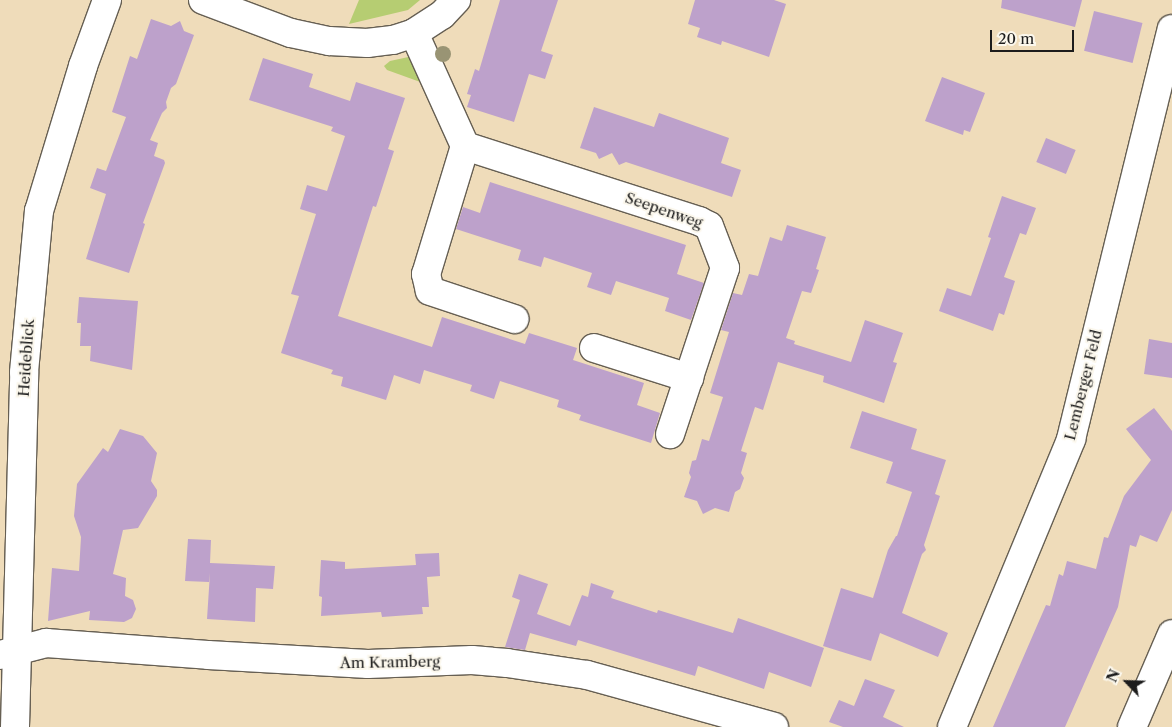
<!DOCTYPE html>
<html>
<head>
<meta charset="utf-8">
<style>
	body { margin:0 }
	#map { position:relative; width:1172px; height:727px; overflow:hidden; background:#efdcba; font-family:"Libre Caslon Text",serif }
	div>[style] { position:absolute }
	.green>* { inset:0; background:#b6cd72 }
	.building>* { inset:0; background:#bda1cb; transform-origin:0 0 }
	.roads { filter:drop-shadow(1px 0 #665f53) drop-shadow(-1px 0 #665f53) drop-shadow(0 1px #665f53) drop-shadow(0 -1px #665f53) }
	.minor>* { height:28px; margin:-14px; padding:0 14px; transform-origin:14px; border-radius:14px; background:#fff }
	.trees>* { width:16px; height:16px; margin:-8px; border-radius:50%; background:#999474 }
	span { translate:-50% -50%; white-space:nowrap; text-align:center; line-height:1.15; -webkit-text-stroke:4px #fbf7ec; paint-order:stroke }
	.street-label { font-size:15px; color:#1c1c1c }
	.north { position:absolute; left:1102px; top:657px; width:50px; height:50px; -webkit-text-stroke:4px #fbf7ec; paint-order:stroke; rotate:294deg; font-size:14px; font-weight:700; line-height:20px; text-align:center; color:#1c1c1c }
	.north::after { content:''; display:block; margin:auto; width:18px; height:22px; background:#1c1c1c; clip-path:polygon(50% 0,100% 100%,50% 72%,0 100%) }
	.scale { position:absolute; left:990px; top:30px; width:84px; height:22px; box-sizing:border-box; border:2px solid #1c1c1c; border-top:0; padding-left:6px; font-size:15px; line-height:18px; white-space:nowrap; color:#1c1c1c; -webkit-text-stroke:4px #fbf7ec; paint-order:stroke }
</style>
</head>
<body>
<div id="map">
	<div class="green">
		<div style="clip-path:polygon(359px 0,420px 0,408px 10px,349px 24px)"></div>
		<div style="clip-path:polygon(413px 56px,423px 83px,387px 70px,384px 66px,390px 61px)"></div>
	</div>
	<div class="building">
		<div style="clip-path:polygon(500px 0,558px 0,541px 51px,553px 55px,545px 79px,529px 74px,514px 122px,467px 107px,471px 95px,467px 94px,475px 69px,479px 71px)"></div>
		<div style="clip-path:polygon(695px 0,774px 0,786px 4px,769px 57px,722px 41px,721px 45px,697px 37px,700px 28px,688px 24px)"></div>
		<div style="clip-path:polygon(1002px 0,1082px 0,1075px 27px,1001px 8px)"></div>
		<div style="left:1094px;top:11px;width:50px;height:41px;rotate:14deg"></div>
		<div style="clip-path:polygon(151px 19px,171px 26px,180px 21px,184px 31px,194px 35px,176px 84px,171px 88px,166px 102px,167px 108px,162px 113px,150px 140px,158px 143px,154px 156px,164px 160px,165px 163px,143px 223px,145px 224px,129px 273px,86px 259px,106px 194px,90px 188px,97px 168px,106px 171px,126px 117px,112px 112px,130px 56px,137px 59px)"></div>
		<div style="clip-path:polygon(263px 58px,313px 74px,309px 87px,350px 101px,356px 82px,405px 98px,388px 149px,394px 151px,376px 207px,373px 206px,338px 316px,432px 347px,442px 317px,525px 344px,529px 333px,577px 348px,573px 360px,644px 383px,637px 405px,660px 413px,651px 443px,579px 420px,581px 415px,557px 407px,559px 400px,500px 381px,494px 399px,470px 391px,472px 385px,424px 370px,420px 384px,394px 375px,386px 400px,341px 386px,343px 377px,331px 374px,333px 370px,281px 353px,299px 296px,291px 294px,316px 214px,300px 209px,307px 185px,327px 191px,345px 136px,331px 131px,333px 127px,249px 100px)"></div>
		<div style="clip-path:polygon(942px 77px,985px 93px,970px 132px,964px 130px,963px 135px,925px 121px)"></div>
		<div style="clip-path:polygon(594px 107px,654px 127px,659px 113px,729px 138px,721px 163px,741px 170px,732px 197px,626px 162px,619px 165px,612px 153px,599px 159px,596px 153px,580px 148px)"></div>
		<div style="left:1046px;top:138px;width:32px;height:26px;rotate:22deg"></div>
		<div style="clip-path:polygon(490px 182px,686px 245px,677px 274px,704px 283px,691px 320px,665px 311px,669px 298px,616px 281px,611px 295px,587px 287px,592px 273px,544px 257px,541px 267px,518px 260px,521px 250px,456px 229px,463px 207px,480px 213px)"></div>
		<div style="clip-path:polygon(1002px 196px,1036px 208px,1026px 235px,1020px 233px,1004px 277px,1015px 281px,1004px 315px,999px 313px,993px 331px,939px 311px,947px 288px,971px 296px,991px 238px,988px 237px)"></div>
		<div style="clip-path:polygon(787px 225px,826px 237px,816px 269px,819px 270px,811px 293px,802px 291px,786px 338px,795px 341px,794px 344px,851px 362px,865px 320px,903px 333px,893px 362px,897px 363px,884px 403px,823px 382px,824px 376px,778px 362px,763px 410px,755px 407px,741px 451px,747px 453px,741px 473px,744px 478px,740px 489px,735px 492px,729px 512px,715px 508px,703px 514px,697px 501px,684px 497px,691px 477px,689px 473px,692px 461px,696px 460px,702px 439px,709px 441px,723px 397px,710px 393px,729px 332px,721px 330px,733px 293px,742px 295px,749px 274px,758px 276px,770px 237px,782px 241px)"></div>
		<div style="clip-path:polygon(79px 297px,138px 301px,132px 370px,90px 361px,91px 346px,80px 346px,81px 323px,77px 323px)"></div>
		<div style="clip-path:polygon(1149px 339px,1172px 343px,1172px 378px,1144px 374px)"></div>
		<div style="clip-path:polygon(1154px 408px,1172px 431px,1172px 510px,1157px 542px,1140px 535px,1136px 547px,1130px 545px,1118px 607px,1065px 727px,993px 727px,1046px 605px,1050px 606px,1059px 574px,1063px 576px,1067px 561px,1096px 569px,1104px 537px,1108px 538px,1124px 496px,1151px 460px,1126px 429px)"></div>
		<div style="clip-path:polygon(862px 411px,917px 429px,911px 449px,946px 460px,935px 494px,940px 496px,924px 545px,926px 550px,922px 554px,902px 613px,948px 633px,938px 657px,880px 633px,871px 661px,823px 646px,841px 588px,873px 598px,888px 550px,896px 536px,897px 536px,912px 492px,886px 483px,893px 462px,850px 448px)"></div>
		<div style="clip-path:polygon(120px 429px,143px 436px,157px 453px,151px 481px,157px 490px,157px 496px,138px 528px,123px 530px,113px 574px,126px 578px,125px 596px,133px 600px,136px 609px,132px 618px,124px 622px,89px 620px,90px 611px,48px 621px,52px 568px,79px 571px,81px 537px,74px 516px,77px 484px,103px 448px,108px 452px)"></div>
		<div style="clip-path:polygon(188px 539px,211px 540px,210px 563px,275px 566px,273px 589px,256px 588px,255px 622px,207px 619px,210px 573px,209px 582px,185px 581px)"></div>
		<div style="clip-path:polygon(439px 553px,440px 576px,427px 577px,429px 607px,422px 607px,423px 614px,382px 617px,381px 612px,321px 616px,322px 597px,319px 596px,321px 560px,345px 562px,345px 569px,416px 565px,415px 554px)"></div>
		<div style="clip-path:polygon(519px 574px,548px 584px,537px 614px,570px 626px,582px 595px,588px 597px,591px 583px,614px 591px,611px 598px,657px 613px,658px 610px,733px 633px,738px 618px,824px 648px,811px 687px,769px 672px,764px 689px,698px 666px,695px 676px,578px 640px,576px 646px,530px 633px,525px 650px,505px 647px,520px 600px,512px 597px)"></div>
		<div style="clip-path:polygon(865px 679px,895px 690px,883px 717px,904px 727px,843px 727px,829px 722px,839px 700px,854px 706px)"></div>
	</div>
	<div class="roads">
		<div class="minor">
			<div style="left:203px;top:0;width:94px;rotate:20.6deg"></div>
			<div style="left:291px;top:33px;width:39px;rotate:12deg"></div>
			<div style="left:329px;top:41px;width:38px;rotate:3deg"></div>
			<div style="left:367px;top:43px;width:26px;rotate:-7deg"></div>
			<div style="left:393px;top:40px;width:22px;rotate:-18deg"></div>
			<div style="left:414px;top:33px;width:33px;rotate:-33deg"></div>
			<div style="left:442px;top:15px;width:21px;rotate:-47deg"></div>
			<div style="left:414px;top:33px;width:124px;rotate:65.7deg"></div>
			<div style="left:465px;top:146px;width:134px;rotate:106.9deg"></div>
			<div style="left:426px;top:274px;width:17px;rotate:77deg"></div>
			<div style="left:430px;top:291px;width:89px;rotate:18.4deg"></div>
			<div style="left:465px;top:146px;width:246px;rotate:17.8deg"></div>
			<div style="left:699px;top:221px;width:11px;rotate:27deg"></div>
			<div style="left:709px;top:226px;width:45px;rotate:69.1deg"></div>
			<div style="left:725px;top:268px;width:175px;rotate:108.3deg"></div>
			<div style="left:594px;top:348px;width:100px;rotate:17.5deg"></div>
			<div style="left:0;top:655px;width:48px;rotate:-14.6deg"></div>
			<div style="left:46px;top:643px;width:162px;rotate:4.2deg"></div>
			<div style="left:208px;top:655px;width:160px;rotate:3.2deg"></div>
			<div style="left:368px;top:664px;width:104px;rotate:-2.2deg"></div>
			<div style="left:472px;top:660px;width:35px;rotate:5deg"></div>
			<div style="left:507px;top:663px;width:81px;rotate:8.5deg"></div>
			<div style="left:587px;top:675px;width:194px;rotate:15.5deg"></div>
			<div style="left:15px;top:727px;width:355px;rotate:-88.5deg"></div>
			<div style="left:24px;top:372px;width:162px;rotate:-84.7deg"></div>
			<div style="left:39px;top:211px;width:152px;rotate:-73.1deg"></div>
			<div style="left:83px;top:66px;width:70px;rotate:-70deg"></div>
			<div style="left:952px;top:727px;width:312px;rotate:-67.5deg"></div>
			<div style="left:1071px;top:439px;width:422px;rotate:-76.2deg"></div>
			<div style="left:1132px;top:727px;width:101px;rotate:-66.7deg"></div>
		</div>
	</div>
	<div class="trees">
		<div style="left:443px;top:54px"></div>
	</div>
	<div class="street-label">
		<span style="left:664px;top:210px;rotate:19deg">Seepenweg</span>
		<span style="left:26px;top:358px;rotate:-86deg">Heideblick</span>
		<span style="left:1083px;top:385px;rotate:-76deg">Lemberger Feld</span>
		<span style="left:390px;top:662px;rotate:-1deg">Am Kramberg</span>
	</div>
	<div class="north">N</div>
	<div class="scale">20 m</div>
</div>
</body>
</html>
